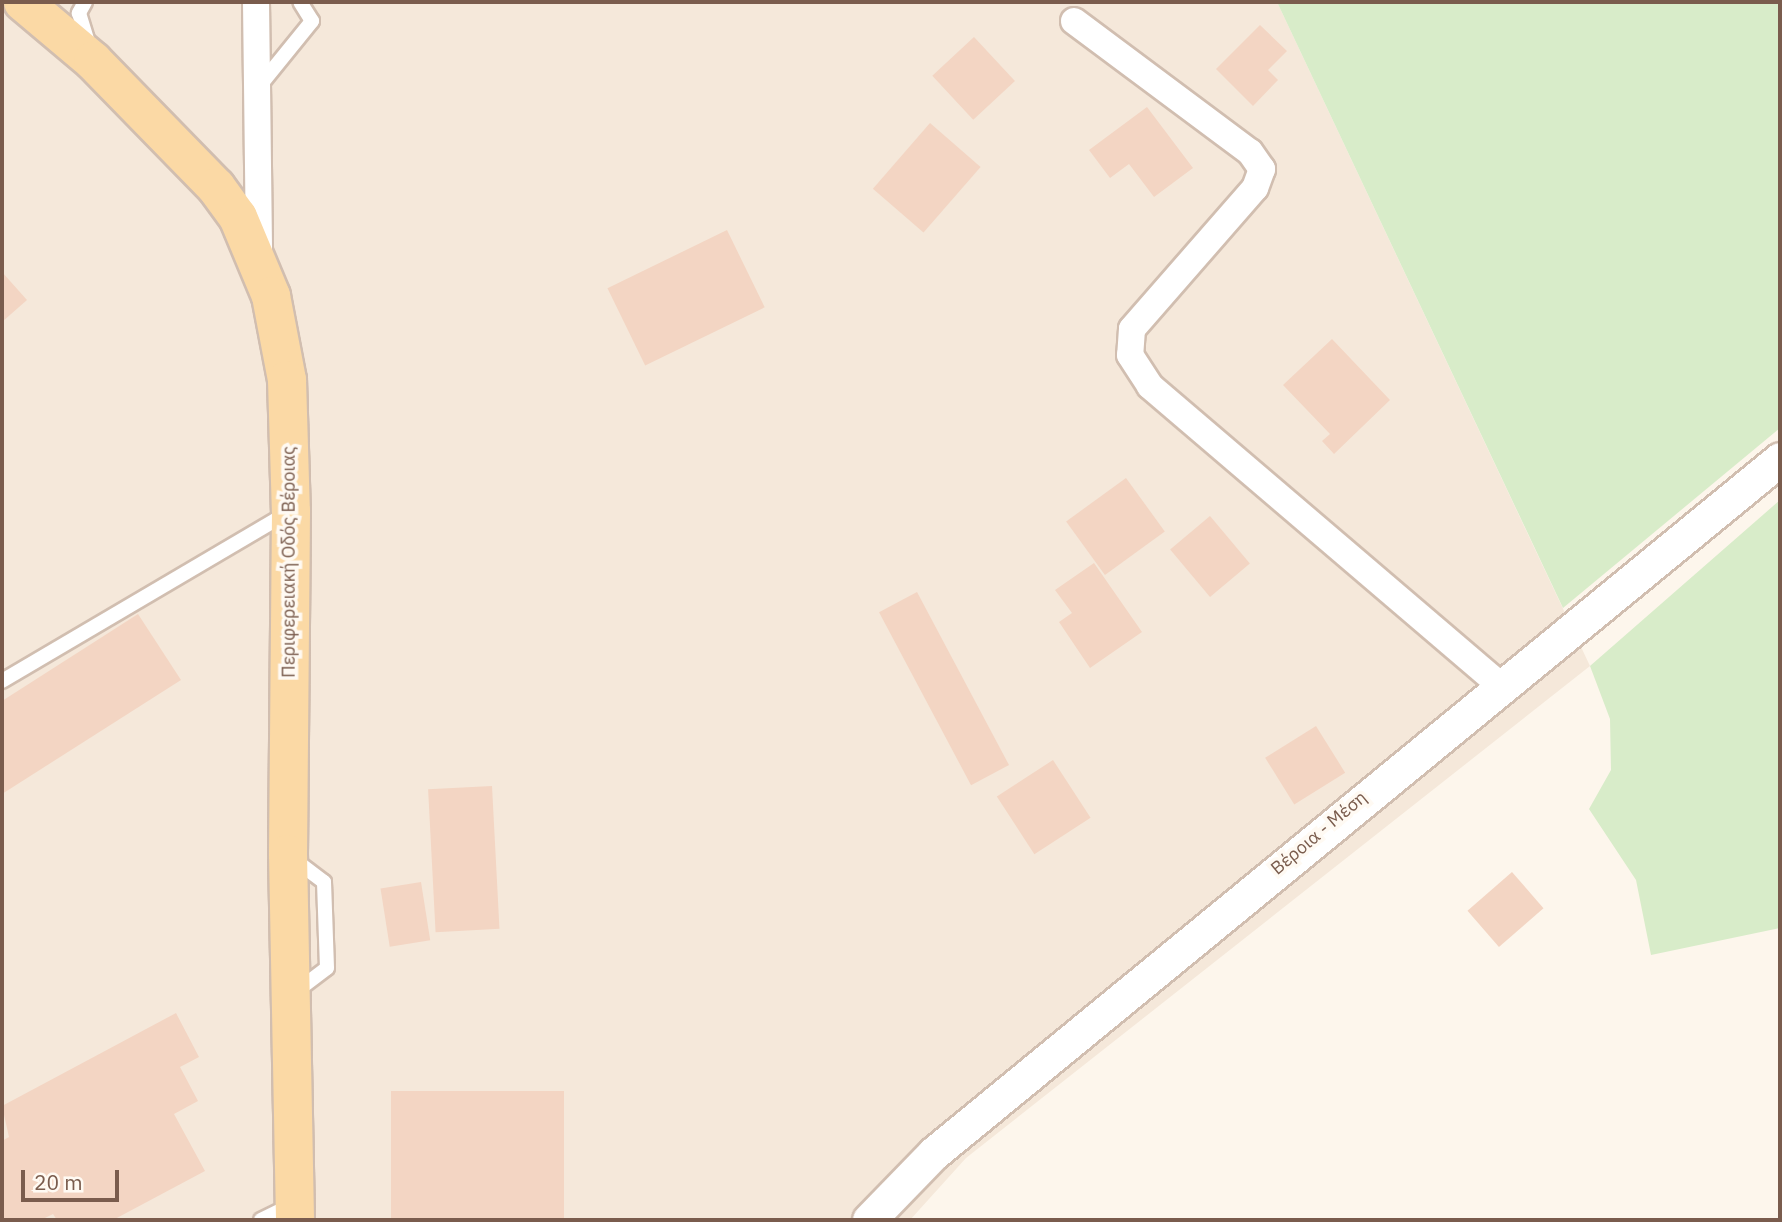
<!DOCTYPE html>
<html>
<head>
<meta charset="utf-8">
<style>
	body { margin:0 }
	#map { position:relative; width:1782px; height:1222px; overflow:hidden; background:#fdf6ec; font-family:"IBM Plex Sans",sans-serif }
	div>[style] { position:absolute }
	.residential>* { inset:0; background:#f5e8da }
	.green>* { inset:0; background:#d8ecc9 }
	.building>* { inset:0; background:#f3d5c3; transform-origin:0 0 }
	.roads { filter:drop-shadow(2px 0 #d1beb0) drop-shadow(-2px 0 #d1beb0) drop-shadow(0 2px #d1beb0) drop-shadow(0 -2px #d1beb0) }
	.service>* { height:14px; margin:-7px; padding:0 7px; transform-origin:7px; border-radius:7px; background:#fff }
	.minor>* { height:26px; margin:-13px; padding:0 13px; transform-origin:13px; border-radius:13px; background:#fff }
	.tertiary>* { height:33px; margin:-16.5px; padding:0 16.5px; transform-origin:16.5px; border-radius:16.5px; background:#fff }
	.primary>* { height:38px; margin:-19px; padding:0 19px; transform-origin:19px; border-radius:19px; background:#fbd9a5 }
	span { translate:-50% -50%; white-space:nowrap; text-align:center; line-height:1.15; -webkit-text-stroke:7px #fffaf3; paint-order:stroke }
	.street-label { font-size:18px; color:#7a5c4d }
	.frame { position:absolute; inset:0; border:4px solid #7a5c4d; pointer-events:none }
	.scale { position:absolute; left:21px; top:1170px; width:98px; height:32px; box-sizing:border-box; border:4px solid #7a5c4d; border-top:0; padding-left:9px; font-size:21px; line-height:24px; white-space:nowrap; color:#7a5c4d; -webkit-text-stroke:5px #fffaf3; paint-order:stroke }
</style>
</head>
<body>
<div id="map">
	<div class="residential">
		<div style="clip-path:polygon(2px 2px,1277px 2px,1590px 666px,966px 1158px,910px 1220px,2px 1220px)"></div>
	</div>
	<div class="green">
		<div style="clip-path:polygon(1277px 2px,1780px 2px,1780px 428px,1563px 608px)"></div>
		<div style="clip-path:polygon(1780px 500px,1780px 928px,1651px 955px,1636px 880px,1589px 809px,1611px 770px,1610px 719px,1590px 666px)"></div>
	</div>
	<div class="building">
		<div style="clip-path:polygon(1260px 25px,1287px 51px,1268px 70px,1278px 80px,1253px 106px,1216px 69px)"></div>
		<div style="left:974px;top:37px;width:60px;height:57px;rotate:47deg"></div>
		<div style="clip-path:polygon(1147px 107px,1193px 168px,1154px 197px,1129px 164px,1110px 178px,1089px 150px)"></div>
		<div style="left:930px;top:123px;width:67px;height:87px;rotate:41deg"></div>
		<div style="left:727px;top:230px;width:86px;height:133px;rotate:64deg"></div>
		<div style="clip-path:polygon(2px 272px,27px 300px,2px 322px)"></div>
		<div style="clip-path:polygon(1332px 339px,1390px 400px,1334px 454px,1322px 441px,1330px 434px,1283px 385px)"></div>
		<div style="left:1126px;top:478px;width:66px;height:74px;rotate:54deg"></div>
		<div style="left:1210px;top:516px;width:62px;height:52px;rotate:50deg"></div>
		<div style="clip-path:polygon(1094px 563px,1142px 632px,1090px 668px,1059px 622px,1072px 613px,1055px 590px)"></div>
		<div style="left:917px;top:592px;width:196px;height:43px;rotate:62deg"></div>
		<div style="clip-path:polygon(138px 614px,181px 680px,2px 794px,2px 701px)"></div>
		<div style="left:1316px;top:726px;width:55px;height:60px;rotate:58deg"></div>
		<div style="left:1053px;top:760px;width:69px;height:67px;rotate:57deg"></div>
		<div style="left:492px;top:786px;width:143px;height:64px;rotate:87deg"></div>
		<div style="left:1512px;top:872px;width:48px;height:59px;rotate:49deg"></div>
		<div style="left:421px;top:882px;width:59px;height:41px;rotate:81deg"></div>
		<div style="clip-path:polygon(176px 1013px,199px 1057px,180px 1067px,198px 1101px,174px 1114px,205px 1171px,113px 1220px,57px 1220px,53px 1214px,41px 1220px,2px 1220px,2px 1141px,9px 1137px,2px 1106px)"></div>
		<div style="left:564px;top:1091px;width:129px;height:173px;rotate:90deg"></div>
	</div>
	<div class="roads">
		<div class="service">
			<div style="left:85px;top:2px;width:13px;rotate:119deg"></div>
			<div style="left:79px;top:13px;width:34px;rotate:73deg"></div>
			<div style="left:261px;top:84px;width:81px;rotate:-51deg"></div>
			<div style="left:312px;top:21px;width:22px;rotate:-122deg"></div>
			<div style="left:2px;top:681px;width:331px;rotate:-30.5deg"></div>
			<div style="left:294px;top:993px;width:41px;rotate:-37.1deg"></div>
			<div style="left:327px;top:968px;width:86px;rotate:-92deg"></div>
			<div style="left:324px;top:882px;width:38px;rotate:-143deg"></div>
			<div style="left:261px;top:1220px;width:32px;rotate:-26deg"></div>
		</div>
		<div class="minor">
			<div style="left:256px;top:2px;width:252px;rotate:89.3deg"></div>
			<div style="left:1074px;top:21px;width:219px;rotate:36.7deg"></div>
			<div style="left:1250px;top:152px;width:21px;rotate:55deg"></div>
			<div style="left:1262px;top:169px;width:20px;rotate:110deg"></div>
			<div style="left:1255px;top:188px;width:187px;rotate:131.1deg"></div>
			<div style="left:1132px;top:329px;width:26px;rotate:94deg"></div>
			<div style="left:1130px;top:355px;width:37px;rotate:57deg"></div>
			<div style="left:1150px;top:386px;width:459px;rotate:40.5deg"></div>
		</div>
		<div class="tertiary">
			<div style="left:869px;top:1220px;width:93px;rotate:-45.9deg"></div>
			<div style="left:934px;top:1153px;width:1094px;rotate:-39.36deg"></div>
		</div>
		<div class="primary">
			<div style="left:23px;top:2px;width:92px;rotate:40.1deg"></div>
			<div style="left:93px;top:61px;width:176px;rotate:45.7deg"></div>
			<div style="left:216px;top:187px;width:37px;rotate:54deg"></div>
			<div style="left:238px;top:217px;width:86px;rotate:67.3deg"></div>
			<div style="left:271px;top:296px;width:86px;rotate:79.2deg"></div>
			<div style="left:287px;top:380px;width:131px;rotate:88.3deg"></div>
			<div style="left:291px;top:511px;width:343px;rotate:90.5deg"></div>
			<div style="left:288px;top:854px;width:366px;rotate:88.9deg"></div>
		</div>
	</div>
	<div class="street-label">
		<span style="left:289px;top:562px;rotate:-90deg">Περιφερειακή Οδός Βέροιας</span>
		<span style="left:1319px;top:833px;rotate:-40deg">Βέροια - Μέση</span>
	</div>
	<div class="frame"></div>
	<div class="scale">20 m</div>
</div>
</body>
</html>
